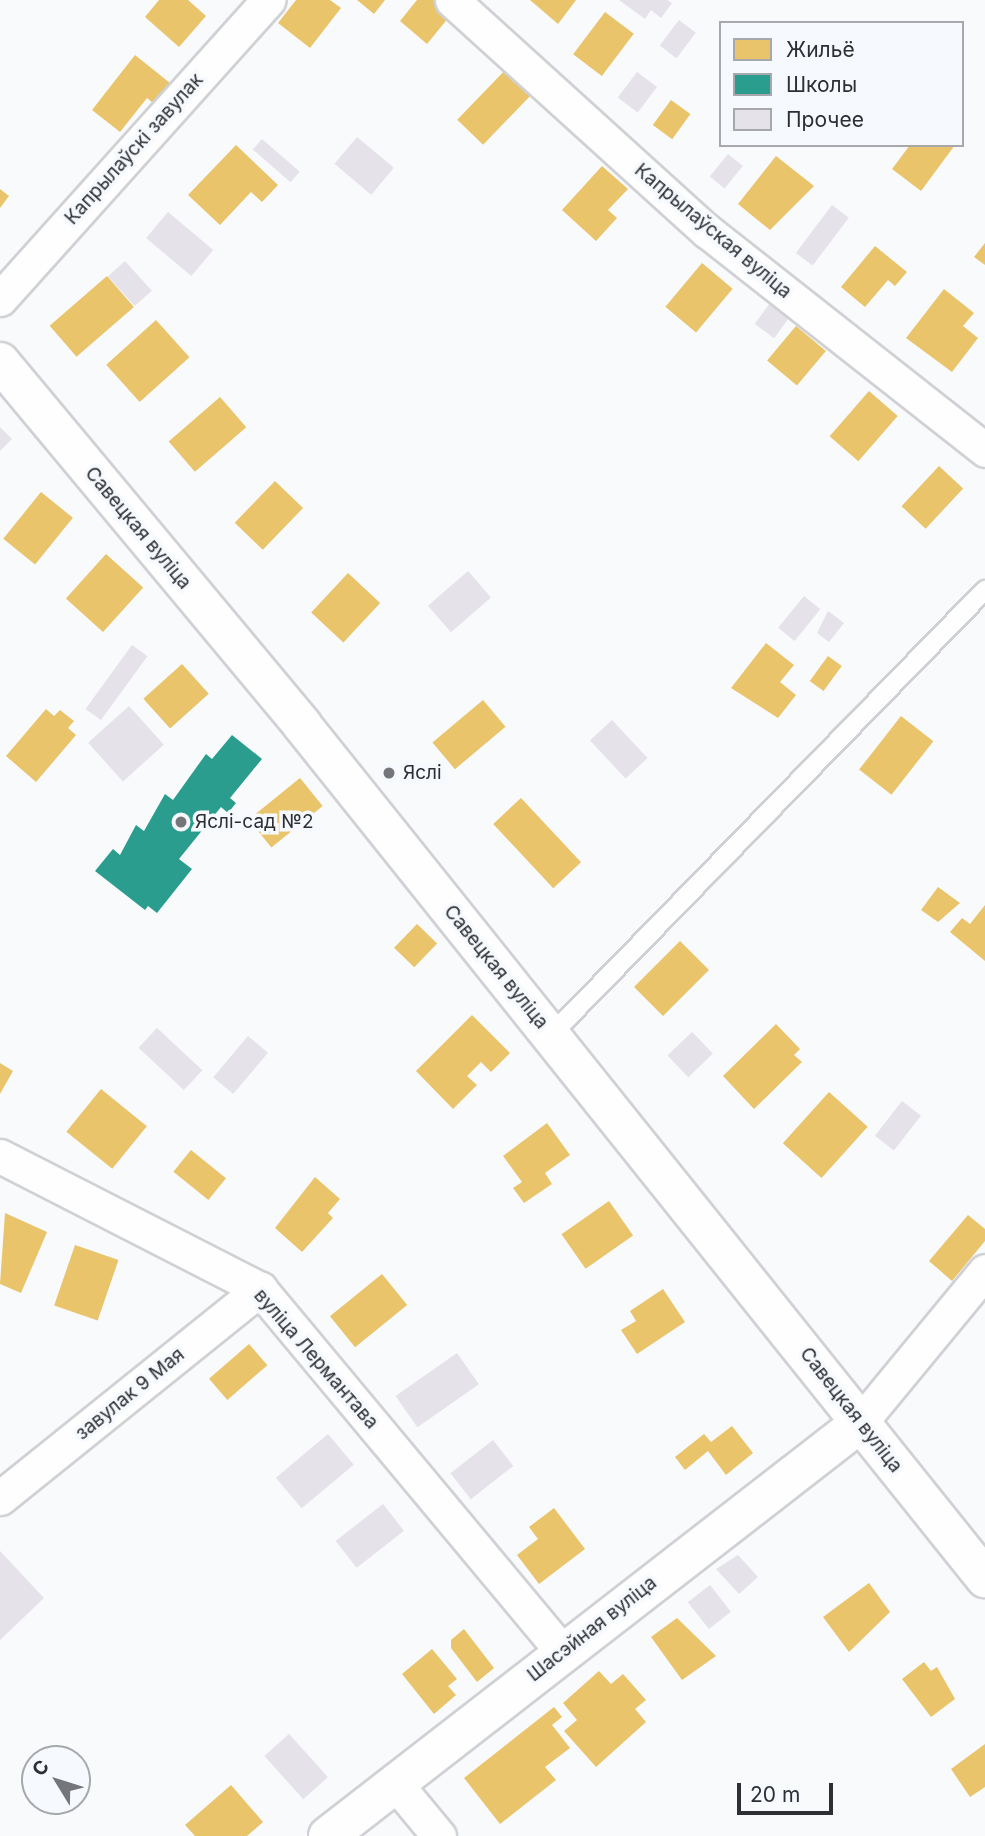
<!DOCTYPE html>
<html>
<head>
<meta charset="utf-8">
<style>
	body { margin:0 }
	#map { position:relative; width:985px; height:1836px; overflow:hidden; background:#f8fafc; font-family:Inter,sans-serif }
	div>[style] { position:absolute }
	.homes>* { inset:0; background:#e9c46a; transform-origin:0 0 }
	.schools>* { inset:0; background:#2a9d8f }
	.building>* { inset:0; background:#e5e2e9; transform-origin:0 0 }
	.roads { filter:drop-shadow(2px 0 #d0d1d4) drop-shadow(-2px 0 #d0d1d4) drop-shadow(0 2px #d0d1d4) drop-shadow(0 -2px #d0d1d4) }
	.lane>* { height:18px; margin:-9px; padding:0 9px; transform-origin:9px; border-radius:9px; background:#fefeff }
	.street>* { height:33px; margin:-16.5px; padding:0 16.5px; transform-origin:16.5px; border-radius:16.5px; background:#fefeff }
	.secondary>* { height:38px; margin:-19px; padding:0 19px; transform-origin:19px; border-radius:19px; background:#fefeff }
	.dots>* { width:19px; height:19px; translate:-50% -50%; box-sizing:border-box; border:4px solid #f6f9fe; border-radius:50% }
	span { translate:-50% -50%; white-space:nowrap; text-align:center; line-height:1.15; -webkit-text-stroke:7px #f6f9fe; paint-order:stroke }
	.street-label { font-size:19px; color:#2d2f32 }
	.poi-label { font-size:19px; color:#2d2f32 }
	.left { translate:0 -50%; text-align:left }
	.legend { position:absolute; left:719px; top:21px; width:245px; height:126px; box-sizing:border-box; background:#f6f9fe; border:2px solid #a6a8ac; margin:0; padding:9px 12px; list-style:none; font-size:21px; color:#2d2f32 }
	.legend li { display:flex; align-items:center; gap:14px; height:35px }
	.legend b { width:35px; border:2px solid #a6a8ac }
	.north { position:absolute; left:21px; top:1745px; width:70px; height:70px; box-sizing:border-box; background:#f6f9fe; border:2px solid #a6a8ac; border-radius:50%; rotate:308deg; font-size:19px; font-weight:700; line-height:28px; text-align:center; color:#2d2f32 }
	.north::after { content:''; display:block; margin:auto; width:24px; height:32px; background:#747679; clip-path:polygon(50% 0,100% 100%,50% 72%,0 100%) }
	.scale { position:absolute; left:737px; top:1783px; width:96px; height:32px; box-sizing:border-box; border:4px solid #2d2f32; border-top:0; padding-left:9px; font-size:21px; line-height:24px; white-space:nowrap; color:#2d2f32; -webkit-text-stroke:5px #f6f9fe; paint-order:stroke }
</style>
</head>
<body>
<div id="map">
	<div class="homes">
		<div style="clip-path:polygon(159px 0,188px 0,206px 16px,179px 47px,145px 17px)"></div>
		<div style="clip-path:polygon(296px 0,330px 0,341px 8px,310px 48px,278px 23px)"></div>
		<div style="clip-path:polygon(357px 0,385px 0,374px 14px)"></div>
		<div style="clip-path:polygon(417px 0,441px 0,454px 11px,427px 44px,400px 21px)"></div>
		<div style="clip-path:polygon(530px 0,576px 0,558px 24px)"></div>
		<div style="left:605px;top:12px;width:36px;height:53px;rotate:37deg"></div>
		<div style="clip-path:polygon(135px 55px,170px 83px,153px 103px,147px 98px,120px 132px,92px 110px)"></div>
		<div style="left:510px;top:65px;width:36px;height:76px;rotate:44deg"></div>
		<div style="left:671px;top:100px;width:24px;height:31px;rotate:36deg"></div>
		<div style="clip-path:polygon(236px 145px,278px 185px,262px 202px,251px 192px,220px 225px,188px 195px)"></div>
		<div style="clip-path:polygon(910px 145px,955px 145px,921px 191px,892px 169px)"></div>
		<div style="clip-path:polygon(776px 156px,814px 186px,770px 230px,738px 204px)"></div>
		<div style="clip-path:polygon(602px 166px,628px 189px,608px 210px,617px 218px,596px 241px,562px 210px)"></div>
		<div style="clip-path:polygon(0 189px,9px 196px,0 208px)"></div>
		<div style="clip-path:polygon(985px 243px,985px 265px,974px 257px)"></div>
		<div style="clip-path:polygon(875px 246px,907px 272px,895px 286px,888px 280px,865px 307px,841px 287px)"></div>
		<div style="left:702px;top:263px;width:40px;height:57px;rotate:40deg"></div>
		<div style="left:107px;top:276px;width:41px;height:76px;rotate:49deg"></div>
		<div style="clip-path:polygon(944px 289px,974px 313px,963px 326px,978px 338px,952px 372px,906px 338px)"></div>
		<div style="left:156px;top:320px;width:50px;height:67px;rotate:48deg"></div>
		<div style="left:796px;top:326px;width:39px;height:45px;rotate:40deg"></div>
		<div style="left:869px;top:391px;width:38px;height:60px;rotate:41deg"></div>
		<div style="left:220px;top:397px;width:40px;height:68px;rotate:49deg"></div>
		<div style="left:939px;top:466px;width:33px;height:55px;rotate:43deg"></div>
		<div style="left:275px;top:481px;width:39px;height:58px;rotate:44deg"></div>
		<div style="left:41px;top:492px;width:41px;height:60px;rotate:39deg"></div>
		<div style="left:106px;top:554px;width:50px;height:60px;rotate:42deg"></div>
		<div style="left:348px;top:573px;width:44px;height:54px;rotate:43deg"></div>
		<div style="clip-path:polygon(766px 643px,794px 665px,780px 682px,796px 695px,778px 718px,731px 688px)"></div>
		<div style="left:828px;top:656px;width:17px;height:31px;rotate:36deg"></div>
		<div style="left:182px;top:664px;width:40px;height:52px;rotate:48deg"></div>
		<div style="left:483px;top:700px;width:35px;height:66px;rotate:50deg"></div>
		<div style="clip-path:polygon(46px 709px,54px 716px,60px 710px,74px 721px,68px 728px,76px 735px,36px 782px,6px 756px)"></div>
		<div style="left:901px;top:716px;width:41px;height:68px;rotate:38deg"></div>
		<div style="left:300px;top:778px;width:36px;height:66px;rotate:51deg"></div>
		<div style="left:521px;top:798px;width:88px;height:38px;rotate:47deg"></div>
		<div style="clip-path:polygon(938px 887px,960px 903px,938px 922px,921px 910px)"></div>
		<div style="clip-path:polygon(985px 905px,985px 961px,950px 932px,962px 918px,970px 924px)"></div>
		<div style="left:417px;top:924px;width:28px;height:33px;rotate:44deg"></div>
		<div style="left:680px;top:941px;width:41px;height:65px;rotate:45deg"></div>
		<div style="clip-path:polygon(472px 1015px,510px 1053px,491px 1072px,481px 1062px,467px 1076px,477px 1085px,453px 1109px,416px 1071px)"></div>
		<div style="clip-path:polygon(776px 1024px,800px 1049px,794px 1055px,802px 1062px,754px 1109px,723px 1076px)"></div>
		<div style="clip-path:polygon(0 1063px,13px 1071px,0 1094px)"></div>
		<div style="left:101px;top:1089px;width:59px;height:55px;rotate:39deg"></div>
		<div style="left:829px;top:1092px;width:52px;height:69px;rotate:42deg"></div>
		<div style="clip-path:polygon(547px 1123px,570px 1155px,545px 1173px,552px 1184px,524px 1203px,513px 1188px,522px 1182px,503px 1156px)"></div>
		<div style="left:191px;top:1150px;width:45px;height:28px;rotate:39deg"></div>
		<div style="clip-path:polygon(315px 1177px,340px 1199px,328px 1213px,333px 1218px,302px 1252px,275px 1228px)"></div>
		<div style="left:609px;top:1201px;width:42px;height:58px;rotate:55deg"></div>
		<div style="clip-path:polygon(5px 1213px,47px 1232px,21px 1293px,0 1284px)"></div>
		<div style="clip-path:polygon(968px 1215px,985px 1229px,985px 1241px,952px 1281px,929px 1261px)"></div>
		<div style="left:75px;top:1245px;width:46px;height:64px;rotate:19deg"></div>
		<div style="left:382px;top:1274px;width:40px;height:67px;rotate:51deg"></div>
		<div style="clip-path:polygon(663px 1289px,685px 1322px,637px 1354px,621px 1330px,636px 1321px,630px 1311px)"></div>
		<div style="left:249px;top:1344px;width:28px;height:53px;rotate:49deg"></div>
		<div style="clip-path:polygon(732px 1426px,753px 1453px,726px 1475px,708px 1451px,685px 1470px,675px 1457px,704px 1434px,711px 1442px)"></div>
		<div style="clip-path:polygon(554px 1508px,585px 1549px,539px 1584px,517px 1555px,538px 1539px,529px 1527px)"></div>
		<div style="clip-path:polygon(869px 1583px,890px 1612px,849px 1652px,823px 1617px)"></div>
		<div style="clip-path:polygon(677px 1618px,716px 1656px,682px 1680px,651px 1637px)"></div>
		<div style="clip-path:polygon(464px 1629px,494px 1668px,477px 1682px,451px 1648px,451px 1640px)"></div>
		<div style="clip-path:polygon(432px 1649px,457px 1679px,448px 1686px,456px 1695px,434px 1714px,402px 1674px)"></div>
		<div style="clip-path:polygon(924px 1662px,931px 1671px,937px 1667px,955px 1699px,931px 1717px,902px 1679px)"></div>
		<div style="clip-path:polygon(599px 1671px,611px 1684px,623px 1674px,646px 1700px,635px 1709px,646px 1722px,596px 1767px,564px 1731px,577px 1720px,563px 1703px)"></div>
		<div style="clip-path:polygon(554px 1707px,562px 1717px,552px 1725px,570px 1748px,545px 1767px,556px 1780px,500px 1824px,464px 1778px)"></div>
		<div style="clip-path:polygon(985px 1744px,985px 1787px,970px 1797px,951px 1769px)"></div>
		<div style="clip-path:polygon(231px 1785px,263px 1822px,247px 1836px,195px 1836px,185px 1825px)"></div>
	</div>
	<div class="schools">
		<div style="clip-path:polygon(232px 735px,262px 759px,230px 798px,236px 803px,228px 813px,221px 807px,179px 859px,192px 869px,157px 913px,148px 906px,145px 910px,95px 871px,113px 849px,120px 855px,136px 825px,144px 831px,165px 794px,173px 800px,206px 754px,212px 759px)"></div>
	</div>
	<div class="building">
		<div style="clip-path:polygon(619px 0,667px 0,672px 3px,661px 18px,651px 10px,645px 19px)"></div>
		<div style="left:679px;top:20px;width:21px;height:32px;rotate:37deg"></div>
		<div style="left:637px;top:72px;width:25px;height:32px;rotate:37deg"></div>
		<div style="left:357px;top:137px;width:48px;height:35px;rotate:40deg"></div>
		<div style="left:262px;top:139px;width:50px;height:14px;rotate:41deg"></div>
		<div style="left:728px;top:154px;width:19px;height:29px;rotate:39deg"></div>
		<div style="left:832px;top:205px;width:21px;height:60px;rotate:37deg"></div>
		<div style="left:168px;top:212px;width:59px;height:34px;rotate:40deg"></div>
		<div style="left:125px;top:261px;width:40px;height:23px;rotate:48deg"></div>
		<div style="left:770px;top:303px;width:24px;height:26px;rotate:36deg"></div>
		<div style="clip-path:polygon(0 427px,12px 439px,0 451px)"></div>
		<div style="left:468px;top:571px;width:35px;height:53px;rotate:49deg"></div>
		<div style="left:804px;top:596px;width:21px;height:41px;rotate:39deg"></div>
		<div style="clip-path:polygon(828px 611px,844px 623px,829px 642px,817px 633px)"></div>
		<div style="left:132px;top:645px;width:19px;height:79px;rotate:36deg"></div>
		<div style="left:129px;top:706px;width:52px;height:55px;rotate:48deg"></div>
		<div style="left:612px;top:720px;width:52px;height:30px;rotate:47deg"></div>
		<div style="left:157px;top:1028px;width:62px;height:27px;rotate:43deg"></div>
		<div style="left:692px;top:1032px;width:30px;height:34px;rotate:46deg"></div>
		<div style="left:248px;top:1036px;width:26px;height:54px;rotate:40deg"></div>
		<div style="left:902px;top:1101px;width:24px;height:44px;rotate:38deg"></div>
		<div style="left:457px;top:1353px;width:38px;height:75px;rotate:55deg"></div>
		<div style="left:328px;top:1434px;width:40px;height:68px;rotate:50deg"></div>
		<div style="left:493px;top:1440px;width:33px;height:54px;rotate:52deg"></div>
		<div style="left:383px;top:1504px;width:34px;height:60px;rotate:52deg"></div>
		<div style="clip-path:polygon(0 1551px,44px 1598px,0 1640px)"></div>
		<div style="clip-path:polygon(738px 1555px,758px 1577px,739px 1594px,716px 1569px)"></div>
		<div style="left:710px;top:1585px;width:34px;height:28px;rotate:52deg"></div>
		<div style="left:289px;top:1734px;width:58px;height:33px;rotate:48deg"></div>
	</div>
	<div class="roads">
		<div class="lane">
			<div style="left:551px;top:1035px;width:622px;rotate:-45.72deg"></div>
		</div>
		<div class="street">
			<div style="left:452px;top:0;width:344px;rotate:42.2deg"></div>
			<div style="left:707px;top:231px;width:354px;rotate:38.2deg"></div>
			<div style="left:0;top:299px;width:402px;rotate:-48.1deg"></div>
			<div style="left:0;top:1156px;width:292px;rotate:27.1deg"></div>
			<div style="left:260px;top:1289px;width:471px;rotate:50.2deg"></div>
			<div style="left:859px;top:1424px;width:198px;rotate:-50.5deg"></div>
			<div style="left:0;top:1498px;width:334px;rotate:-38.8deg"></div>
			<div style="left:395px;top:1783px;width:69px;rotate:50.3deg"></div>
		</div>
		<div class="secondary">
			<div style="left:0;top:362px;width:472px;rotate:50.2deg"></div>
			<div style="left:302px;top:725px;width:1093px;rotate:51.32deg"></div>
			<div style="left:328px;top:1836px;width:672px;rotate:-37.81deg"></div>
		</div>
	</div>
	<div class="dots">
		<div style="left:389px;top:773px;background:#747679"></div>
		<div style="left:181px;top:822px;background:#747679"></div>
	</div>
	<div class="street-label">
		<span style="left:134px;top:149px;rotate:-48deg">Капрылаўскі завулак</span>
		<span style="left:713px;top:231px;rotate:40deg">Капрылаўская вуліца</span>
		<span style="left:138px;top:528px;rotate:50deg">Савецкая вуліца</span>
		<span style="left:496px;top:967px;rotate:51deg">Савецкая вуліца</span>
		<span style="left:316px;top:1359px;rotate:49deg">вуліца Лермантава</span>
		<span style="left:130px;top:1394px;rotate:-39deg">завулак 9 Мая</span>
		<span style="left:851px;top:1410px;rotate:52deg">Савецкая вуліца</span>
		<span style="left:592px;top:1629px;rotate:-38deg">Шасэйная вуліца</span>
	</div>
	<div class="poi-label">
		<span class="left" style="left:403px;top:773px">Яслі</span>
		<span class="left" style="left:195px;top:822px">Яслі-сад №2</span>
	</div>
	<ul class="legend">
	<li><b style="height:19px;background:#e9c46a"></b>Жильё</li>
	<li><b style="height:19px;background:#2a9d8f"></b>Школы</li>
	<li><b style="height:19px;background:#e5e2e9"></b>Прочее</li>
	</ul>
	<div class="north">С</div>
	<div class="scale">20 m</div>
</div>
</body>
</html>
